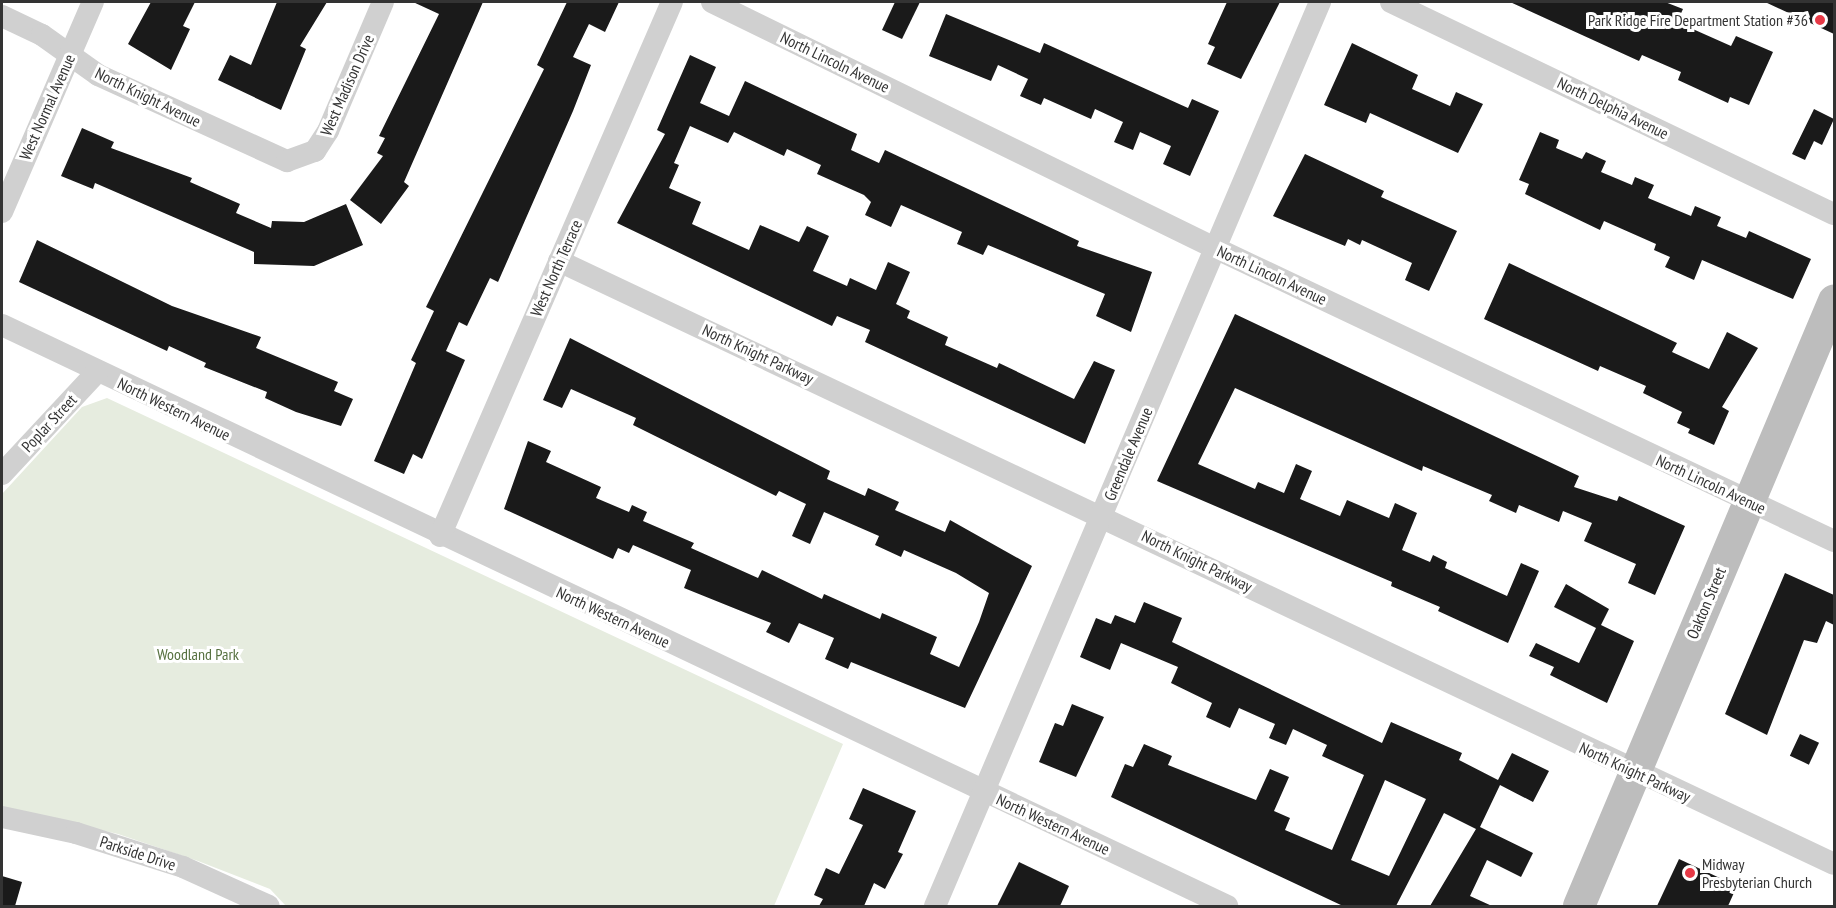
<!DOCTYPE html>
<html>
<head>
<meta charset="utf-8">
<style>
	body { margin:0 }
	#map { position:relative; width:1836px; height:908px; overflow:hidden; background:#fff; font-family:"PT Sans Narrow",sans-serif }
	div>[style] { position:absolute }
	.green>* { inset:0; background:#e6ecdf }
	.building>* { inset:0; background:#1a1a1a; transform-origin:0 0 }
	.street>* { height:22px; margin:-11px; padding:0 11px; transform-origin:11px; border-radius:11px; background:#d0d0d0 }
	.secondary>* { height:32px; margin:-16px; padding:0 16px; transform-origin:16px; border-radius:16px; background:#bdbdbd }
	.dots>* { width:16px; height:16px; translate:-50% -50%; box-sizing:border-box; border:3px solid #fff; border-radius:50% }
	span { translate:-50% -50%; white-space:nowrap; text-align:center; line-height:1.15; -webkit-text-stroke:6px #fff; paint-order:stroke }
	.poi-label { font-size:16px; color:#333 }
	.right { translate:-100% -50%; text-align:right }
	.left { translate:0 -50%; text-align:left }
	.street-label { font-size:16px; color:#333 }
	.park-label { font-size:16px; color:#56703f }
	.frame { position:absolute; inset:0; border:3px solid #333; pointer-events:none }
</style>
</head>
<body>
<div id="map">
	<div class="green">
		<div style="clip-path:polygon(107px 398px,843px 744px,774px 906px,286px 906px,270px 889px,198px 861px,118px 834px,2px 807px,2px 494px,82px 407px)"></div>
	</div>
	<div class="building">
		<div style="clip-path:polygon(151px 2px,195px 2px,183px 26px,190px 29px,171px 70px,128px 44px)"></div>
		<div style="clip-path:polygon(277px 2px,327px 2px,300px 46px,306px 49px,281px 110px,218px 80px,230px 55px,251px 65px)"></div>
		<div style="clip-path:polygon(413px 2px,483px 2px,404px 182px,409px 186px,381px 224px,350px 200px,383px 156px,377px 153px,385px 138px,379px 136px,439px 14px)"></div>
		<div style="clip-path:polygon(567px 2px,619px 2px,605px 32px,589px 24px,573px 57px,591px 65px,573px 111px,498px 282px,490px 278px,467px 326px,459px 322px,446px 351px,465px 360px,422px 459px,413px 454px,404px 474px,374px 461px,416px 363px,411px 360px,434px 311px,426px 307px,544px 69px,537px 65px)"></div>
		<div style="clip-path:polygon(895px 2px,920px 2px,902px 39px,882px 30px)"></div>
		<div style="clip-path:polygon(1227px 2px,1280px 2px,1241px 79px,1207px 64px,1215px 47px,1208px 44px)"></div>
		<div style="clip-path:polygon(1510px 2px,1665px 2px,1683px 9px,1677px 22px,1731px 46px,1736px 36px,1773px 52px,1749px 105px,1730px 97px,1728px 103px,1678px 80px,1681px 72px,1642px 55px,1639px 61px)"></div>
		<div style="clip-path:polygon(1765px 2px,1834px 2px,1834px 34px)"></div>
		<div style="clip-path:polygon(946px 14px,1040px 53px,1044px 43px,1188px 108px,1192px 99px,1219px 111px,1190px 176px,1163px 164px,1171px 146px,1140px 132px,1133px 150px,1114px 142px,1123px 122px,1095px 109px,1091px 119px,1044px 98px,1041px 105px,1020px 96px,1028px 79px,998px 65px,991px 81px,929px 56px)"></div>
		<div style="clip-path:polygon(1352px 43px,1418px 75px,1412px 89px,1450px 106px,1456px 92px,1483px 104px,1458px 153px,1370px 113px,1366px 123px,1324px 105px)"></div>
		<div style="clip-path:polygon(690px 55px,716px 67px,700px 103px,729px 116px,745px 81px,857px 134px,851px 150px,879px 163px,885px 150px,1079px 241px,1077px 246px,1152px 272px,1131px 332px,1096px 316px,1105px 294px,988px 245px,983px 255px,957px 244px,962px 232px,901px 205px,891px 227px,865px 215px,871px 202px,864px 195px,817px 174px,821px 165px,787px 149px,784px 156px,734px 132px,728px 143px,690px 126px,674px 163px,679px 165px,669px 188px,701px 202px,692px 224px,749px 250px,760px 225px,799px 242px,807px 226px,829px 236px,813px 271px,847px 286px,850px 278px,876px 290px,888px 262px,910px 272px,896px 304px,910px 311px,907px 318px,948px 337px,945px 345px,997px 368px,999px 363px,1074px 399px,1094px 361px,1115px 370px,1085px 444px,865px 342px,870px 330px,837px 316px,832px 326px,617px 223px,665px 134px,657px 130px)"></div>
		<div style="clip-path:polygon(1814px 109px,1834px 119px,1822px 145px,1814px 141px,1805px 160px,1792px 154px)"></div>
		<div style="clip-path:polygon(82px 128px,114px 142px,111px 148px,192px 178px,190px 182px,240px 204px,236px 213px,271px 228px,272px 221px,304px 222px,346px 204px,363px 245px,314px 266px,254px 264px,254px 252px,95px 183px,93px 189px,61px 176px)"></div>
		<div style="clip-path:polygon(1540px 132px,1559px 140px,1556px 148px,1582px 159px,1586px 152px,1606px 161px,1601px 172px,1632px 185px,1635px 177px,1654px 185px,1648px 198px,1691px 216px,1695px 206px,1721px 217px,1717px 226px,1746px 238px,1749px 231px,1811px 259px,1793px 299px,1702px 260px,1694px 280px,1665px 267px,1670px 257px,1654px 250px,1656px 244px,1604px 221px,1600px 230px,1525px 194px,1529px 184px,1519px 180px)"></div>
		<div style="clip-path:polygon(1305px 154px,1384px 191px,1381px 197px,1457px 231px,1429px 291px,1405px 280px,1412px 263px,1362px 240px,1360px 245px,1348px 239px,1345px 246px,1273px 216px)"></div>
		<div style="clip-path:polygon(37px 240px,172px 306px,261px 337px,256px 348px,338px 382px,334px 391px,353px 399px,341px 426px,296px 412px,265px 398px,267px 392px,204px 367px,206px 363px,169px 346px,167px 351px,19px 282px)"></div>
		<div style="clip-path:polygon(1509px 263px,1677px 343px,1672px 352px,1709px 369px,1727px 332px,1758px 348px,1722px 407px,1729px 411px,1714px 445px,1688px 433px,1690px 429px,1677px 423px,1682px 412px,1643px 393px,1646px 386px,1600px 366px,1598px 371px,1484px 319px)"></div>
		<div style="clip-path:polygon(1235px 314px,1579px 476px,1574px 487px,1617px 501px,1619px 496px,1685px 526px,1655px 595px,1628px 583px,1636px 564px,1584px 541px,1592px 523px,1563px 511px,1559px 522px,1519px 505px,1516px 513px,1489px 501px,1492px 495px,1423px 466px,1422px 471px,1235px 388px,1198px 464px,1255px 489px,1258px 482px,1284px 493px,1296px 464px,1312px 471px,1300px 499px,1340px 516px,1347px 500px,1389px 518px,1395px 503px,1417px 513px,1402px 550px,1430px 562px,1433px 555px,1447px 562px,1445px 568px,1507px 596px,1521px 563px,1539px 571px,1508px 643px,1438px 611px,1440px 607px,1391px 586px,1392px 582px,1157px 481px)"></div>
		<div style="clip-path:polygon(570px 338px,830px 471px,827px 479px,865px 496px,868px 488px,899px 502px,895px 510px,945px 532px,950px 520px,1032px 566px,965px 708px,851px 662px,848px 669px,825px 659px,834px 638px,799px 623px,789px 643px,766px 632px,771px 623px,684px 588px,691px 570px,633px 545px,629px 553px,618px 548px,613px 559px,504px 509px,528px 441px,551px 451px,546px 462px,601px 487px,596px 498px,629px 512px,632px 505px,647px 512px,643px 521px,694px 543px,691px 548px,758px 578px,762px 570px,822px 599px,824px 594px,880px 619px,882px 613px,937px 637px,930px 654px,959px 667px,979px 622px,989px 593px,956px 573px,904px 550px,901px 557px,875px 545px,879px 536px,824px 512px,810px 544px,792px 536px,806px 504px,779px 491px,776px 496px,633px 425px,636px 418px,571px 389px,562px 408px,543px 400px)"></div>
		<div style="clip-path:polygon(1785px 573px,1834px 595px,1834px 625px,1826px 621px,1817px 643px,1804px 640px,1767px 735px,1725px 714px)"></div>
		<div style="clip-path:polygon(1566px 584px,1609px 609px,1601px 625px,1634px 641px,1607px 703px,1550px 675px,1554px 667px,1529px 656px,1536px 643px,1579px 663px,1596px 628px,1554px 607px)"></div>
		<div style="clip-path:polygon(evenodd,1144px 602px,1182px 618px,1172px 642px,1382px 743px,1391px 722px,1462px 753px,1459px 760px,1498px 780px,1512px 753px,1549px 771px,1533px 802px,1500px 785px,1480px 827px,1533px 853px,1521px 877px,1487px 860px,1470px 896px,1492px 906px,1430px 906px,1476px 829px,1444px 813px,1396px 906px,1343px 906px,1111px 797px,1125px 764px,1133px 767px,1144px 744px,1172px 756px,1168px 765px,1256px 800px,1270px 769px,1289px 777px,1274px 811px,1290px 818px,1285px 830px,1332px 850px,1364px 775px,1322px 756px,1327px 745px,1293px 729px,1286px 745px,1269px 738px,1275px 724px,1239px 708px,1230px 728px,1206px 717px,1212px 703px,1171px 683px,1178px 667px,1121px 643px,1110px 670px,1080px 657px,1096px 618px,1111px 624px,1115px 615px,1135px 623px,1144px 602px,1385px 780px,1426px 799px,1389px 876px,1351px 860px,1385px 780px)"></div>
		<div style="clip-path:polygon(1072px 704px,1104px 717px,1076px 777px,1039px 762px,1055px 723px,1063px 726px)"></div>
		<div style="left:1800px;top:734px;width:21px;height:24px;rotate:25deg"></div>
		<div style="clip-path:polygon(863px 788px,916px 811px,898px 852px,903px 854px,885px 889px,874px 883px,864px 906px,819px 906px,823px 899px,814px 895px,826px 868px,839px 874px,863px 825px,849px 819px)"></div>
		<div style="clip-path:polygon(1679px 859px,1737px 886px,1728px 906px,1657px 906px)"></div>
		<div style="clip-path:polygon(1019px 862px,1069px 886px,1060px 906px,997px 906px)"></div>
		<div style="clip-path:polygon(2px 876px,22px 882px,15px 906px,2px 906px)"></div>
	</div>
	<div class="street">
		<div style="left:712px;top:2px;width:560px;rotate:26.06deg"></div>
		<div style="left:1215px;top:248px;width:685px;rotate:25.33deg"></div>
		<div style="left:1391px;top:2px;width:491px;rotate:25.6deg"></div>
		<div style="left:2px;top:16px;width:44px;rotate:25.4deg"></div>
		<div style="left:42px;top:35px;width:69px;rotate:35.5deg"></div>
		<div style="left:98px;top:75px;width:208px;rotate:24.5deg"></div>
		<div style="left:287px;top:161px;width:30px;rotate:-20deg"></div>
		<div style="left:315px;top:151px;width:24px;rotate:-57deg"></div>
		<div style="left:328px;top:131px;width:140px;rotate:-66.9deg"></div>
		<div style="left:2px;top:212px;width:229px;rotate:-66.6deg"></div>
		<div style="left:559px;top:261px;width:1410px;rotate:25.31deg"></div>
		<div style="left:2px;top:325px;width:1356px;rotate:25.37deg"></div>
		<div style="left:2px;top:474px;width:139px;rotate:-47deg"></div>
		<div style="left:440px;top:536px;width:582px;rotate:-66.52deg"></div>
		<div style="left:2px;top:817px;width:76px;rotate:12.2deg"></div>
		<div style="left:76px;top:833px;width:112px;rotate:17.6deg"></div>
		<div style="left:183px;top:867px;width:94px;rotate:24.4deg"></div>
		<div style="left:935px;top:906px;width:983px;rotate:-66.93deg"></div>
	</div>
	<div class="secondary">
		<div style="left:1579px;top:906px;width:657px;rotate:-67.15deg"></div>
	</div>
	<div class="dots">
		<div style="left:1820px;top:20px;background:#e63946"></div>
		<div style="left:1690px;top:873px;background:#e63946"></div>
	</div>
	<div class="poi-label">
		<span class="right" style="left:1808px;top:20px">Park Ridge Fire Department Station #36</span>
		<span class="left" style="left:1702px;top:873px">Midway<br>Presbyterian Church</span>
	</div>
	<div class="street-label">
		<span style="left:835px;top:62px;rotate:26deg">North Lincoln Avenue</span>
		<span style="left:347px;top:85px;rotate:-66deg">West Madison Drive</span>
		<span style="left:148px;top:97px;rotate:26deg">North Knight Avenue</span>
		<span style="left:47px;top:107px;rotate:-66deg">West Normal Avenue</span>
		<span style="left:1613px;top:108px;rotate:26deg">North Delphia Avenue</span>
		<span style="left:556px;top:268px;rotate:-66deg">West North Terrace</span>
		<span style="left:1272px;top:275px;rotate:25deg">North Lincoln Avenue</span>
		<span style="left:758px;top:354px;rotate:25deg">North Knight Parkway</span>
		<span style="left:174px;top:409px;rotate:26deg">North Western Avenue</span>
		<span style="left:49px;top:423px;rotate:-47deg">Poplar Street</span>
		<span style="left:1128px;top:454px;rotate:-67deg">Greendale Avenue</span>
		<span style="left:1711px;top:484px;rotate:25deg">North Lincoln Avenue</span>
		<span style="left:1197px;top:561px;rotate:26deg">North Knight Parkway</span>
		<span style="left:1706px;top:603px;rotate:-67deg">Oakton Street</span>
		<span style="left:613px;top:617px;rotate:25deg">North Western Avenue</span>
		<span style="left:1635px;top:772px;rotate:25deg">North Knight Parkway</span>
		<span style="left:1053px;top:824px;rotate:25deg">North Western Avenue</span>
		<span style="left:138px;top:853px;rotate:18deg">Parkside Drive</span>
	</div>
	<div class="park-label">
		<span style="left:198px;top:654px">Woodland Park</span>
	</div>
	<div class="frame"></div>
</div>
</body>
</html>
